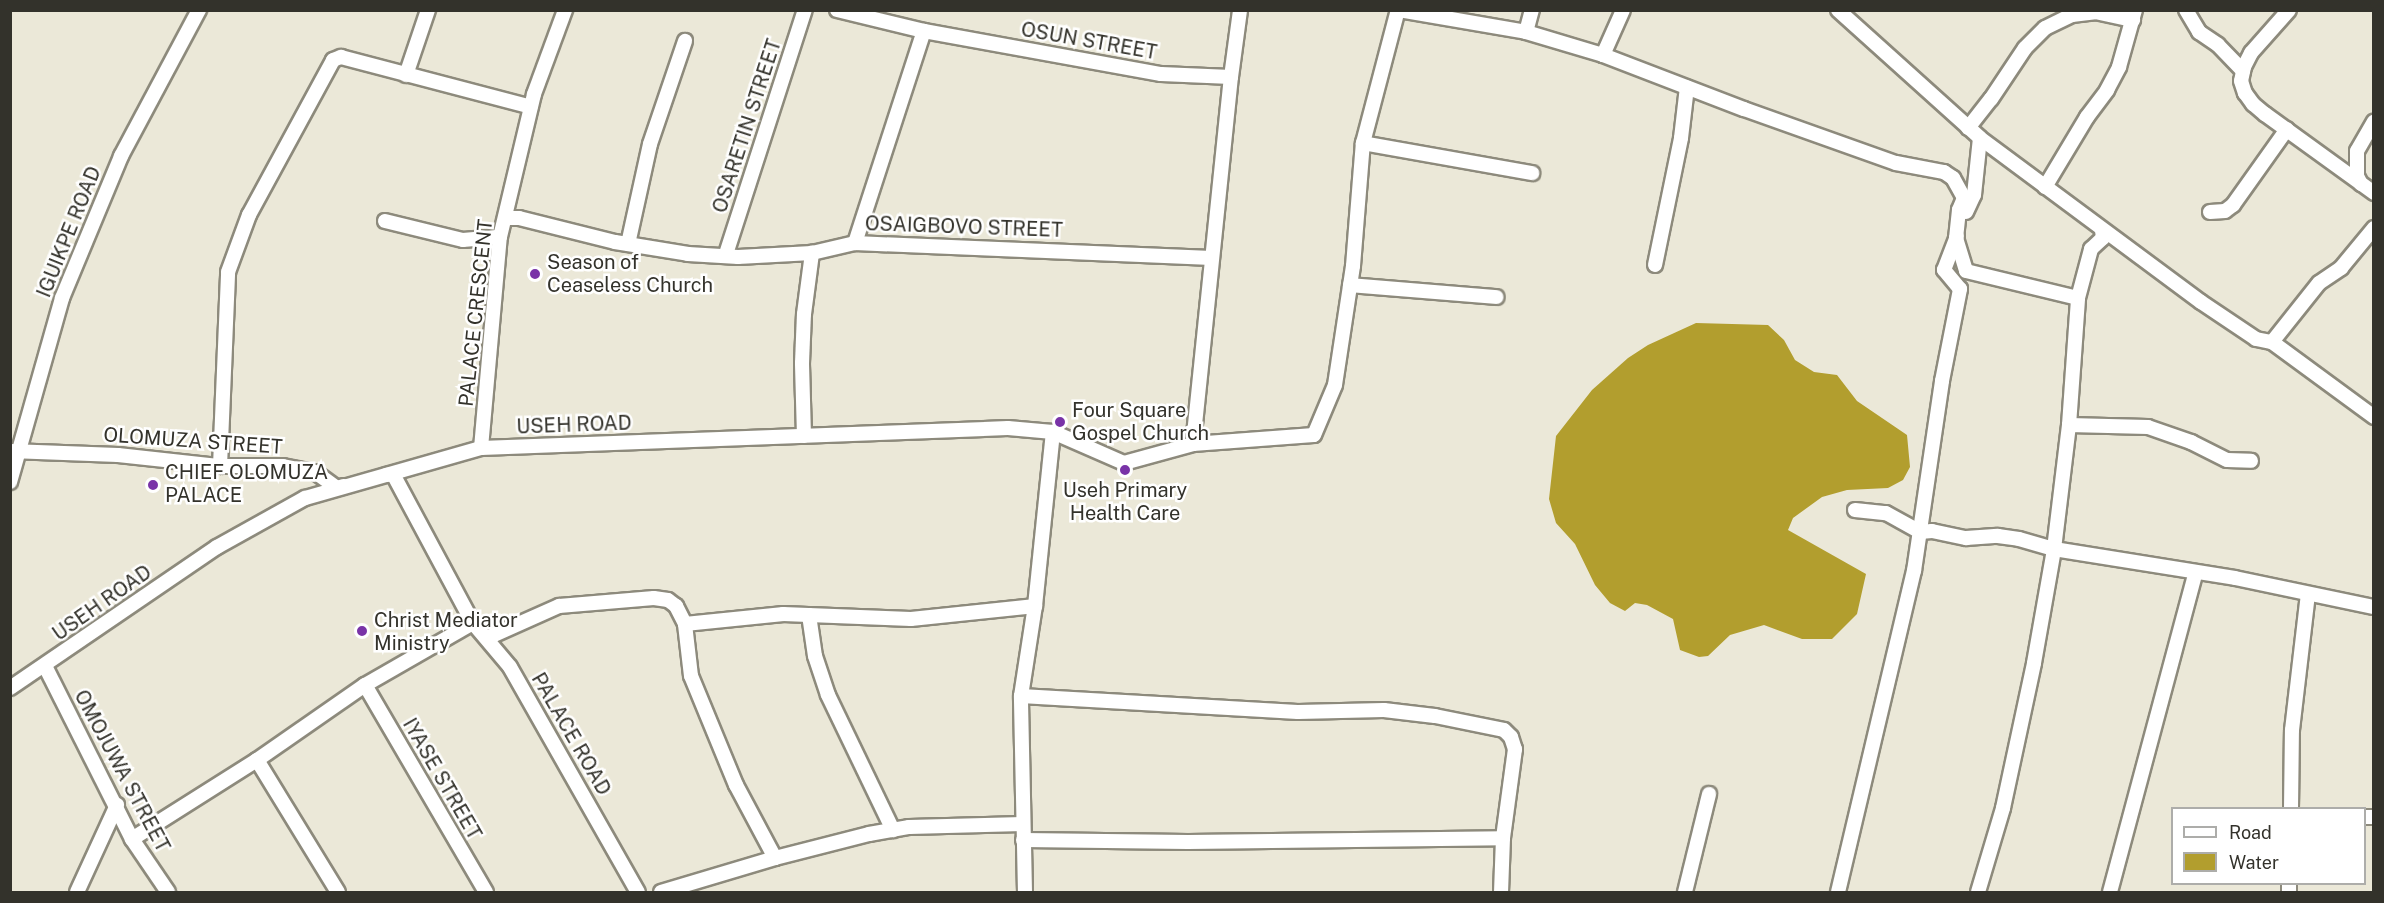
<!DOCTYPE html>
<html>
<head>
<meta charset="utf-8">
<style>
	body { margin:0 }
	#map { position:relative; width:2384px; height:903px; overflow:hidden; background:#ebe8d8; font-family:"Public Sans",sans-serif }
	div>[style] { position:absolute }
	.water>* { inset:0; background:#b29e2e }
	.roads { filter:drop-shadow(2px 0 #8d8a7c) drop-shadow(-2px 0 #8d8a7c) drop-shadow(0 2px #8d8a7c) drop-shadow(0 -2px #8d8a7c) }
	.street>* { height:14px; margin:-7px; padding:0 7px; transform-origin:7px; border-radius:7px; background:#fff }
	.dots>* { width:16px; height:16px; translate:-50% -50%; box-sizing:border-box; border:3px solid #fff; border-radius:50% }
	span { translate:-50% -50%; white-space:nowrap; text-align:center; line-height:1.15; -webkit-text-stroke:5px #fff; paint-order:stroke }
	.street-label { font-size:20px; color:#33322b }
	.poi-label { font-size:20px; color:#33322b }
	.left { translate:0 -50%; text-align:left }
	.frame { position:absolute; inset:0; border:12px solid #33322b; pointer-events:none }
	.legend { position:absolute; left:2171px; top:807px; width:195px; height:78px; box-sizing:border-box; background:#fff; border:2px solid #adadaa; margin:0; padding:8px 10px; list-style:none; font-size:18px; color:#33322b }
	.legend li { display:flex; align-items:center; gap:12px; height:30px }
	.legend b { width:30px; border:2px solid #adadaa }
</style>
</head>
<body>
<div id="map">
	<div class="water">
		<div style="clip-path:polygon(1696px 323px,1768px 325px,1784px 340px,1795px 360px,1814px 372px,1837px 375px,1857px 401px,1907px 435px,1910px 467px,1903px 480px,1888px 488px,1847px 490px,1822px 497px,1793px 518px,1788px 530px,1866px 574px,1857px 614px,1832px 639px,1802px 639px,1764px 625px,1730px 635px,1708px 656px,1699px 657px,1680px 650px,1673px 619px,1647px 605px,1635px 603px,1625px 611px,1610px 603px,1595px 585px,1575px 544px,1556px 523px,1549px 499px,1556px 436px,1592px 390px,1628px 358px,1648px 345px)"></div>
	</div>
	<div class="roads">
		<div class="street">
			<div style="left:837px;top:10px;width:89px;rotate:13.6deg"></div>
			<div style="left:924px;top:31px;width:241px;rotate:10.3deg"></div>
			<div style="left:1161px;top:74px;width:70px;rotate:2.5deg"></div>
			<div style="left:1399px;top:10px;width:129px;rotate:9.8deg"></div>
			<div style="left:1526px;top:32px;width:80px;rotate:16.6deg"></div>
			<div style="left:1603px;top:55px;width:151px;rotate:21deg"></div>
			<div style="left:1744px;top:109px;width:161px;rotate:19.6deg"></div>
			<div style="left:1896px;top:163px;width:49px;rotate:10.6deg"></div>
			<div style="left:1944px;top:172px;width:11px;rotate:34deg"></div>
			<div style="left:1953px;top:178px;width:23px;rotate:61deg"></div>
			<div style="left:1964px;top:198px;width:13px;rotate:113deg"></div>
			<div style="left:1959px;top:210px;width:28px;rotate:96deg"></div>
			<div style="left:1956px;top:238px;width:34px;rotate:73deg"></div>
			<div style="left:1966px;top:271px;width:115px;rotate:13.6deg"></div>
			<div style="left:1838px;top:10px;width:191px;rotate:42deg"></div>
			<div style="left:1980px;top:138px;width:275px;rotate:36.6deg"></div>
			<div style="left:2201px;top:302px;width:66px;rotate:33.9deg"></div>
			<div style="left:2256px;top:339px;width:16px;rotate:11deg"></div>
			<div style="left:2272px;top:342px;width:127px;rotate:36.3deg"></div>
			<div style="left:2186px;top:10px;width:26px;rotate:59deg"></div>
			<div style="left:2199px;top:32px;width:23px;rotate:34deg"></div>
			<div style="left:2218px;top:45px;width:36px;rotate:46deg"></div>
			<div style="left:2289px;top:10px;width:57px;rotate:131.5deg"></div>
			<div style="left:2251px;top:53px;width:16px;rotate:117deg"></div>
			<div style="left:2244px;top:67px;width:14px;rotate:102deg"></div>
			<div style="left:2241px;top:81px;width:13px;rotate:72deg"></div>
			<div style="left:2245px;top:93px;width:14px;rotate:54deg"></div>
			<div style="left:2253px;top:104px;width:16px;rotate:40deg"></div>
			<div style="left:2265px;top:114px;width:135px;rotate:35.9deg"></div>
			<div style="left:1526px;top:32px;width:23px;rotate:-75deg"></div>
			<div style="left:1603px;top:55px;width:49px;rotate:-66deg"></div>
			<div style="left:406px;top:75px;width:69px;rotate:-71.3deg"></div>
			<div style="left:1968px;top:128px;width:37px;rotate:-52deg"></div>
			<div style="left:1991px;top:99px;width:61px;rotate:-56.3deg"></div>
			<div style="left:2025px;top:48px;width:28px;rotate:-45deg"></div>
			<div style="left:2045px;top:28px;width:30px;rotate:-26deg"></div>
			<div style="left:2072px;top:15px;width:23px;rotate:-7deg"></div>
			<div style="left:2095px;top:12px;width:39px;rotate:12deg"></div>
			<div style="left:1363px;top:143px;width:172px;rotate:10.1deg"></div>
			<div style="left:2361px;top:184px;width:9px;rotate:-117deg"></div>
			<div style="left:2357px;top:176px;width:25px;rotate:-90deg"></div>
			<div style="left:2357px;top:151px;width:34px;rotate:-60deg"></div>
			<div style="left:2045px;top:187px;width:82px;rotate:-59deg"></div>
			<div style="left:2087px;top:117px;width:34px;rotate:-53deg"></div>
			<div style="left:2107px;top:90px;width:26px;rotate:-62deg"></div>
			<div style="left:2119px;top:67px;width:59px;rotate:-74.3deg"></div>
			<div style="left:1966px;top:212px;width:19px;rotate:-65deg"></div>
			<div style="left:1974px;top:195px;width:57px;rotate:-84deg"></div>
			<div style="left:2210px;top:212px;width:15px;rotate:-4deg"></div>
			<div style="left:2225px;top:211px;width:10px;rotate:-37deg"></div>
			<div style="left:2233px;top:205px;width:93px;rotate:-54.6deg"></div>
			<div style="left:505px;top:218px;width:14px"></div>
			<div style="left:519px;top:218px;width:99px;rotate:14deg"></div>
			<div style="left:615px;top:242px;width:74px;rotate:9.3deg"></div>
			<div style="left:688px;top:254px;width:50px;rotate:3.4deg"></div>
			<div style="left:738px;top:257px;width:74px;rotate:-3.1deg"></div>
			<div style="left:812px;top:253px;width:44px;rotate:-13.1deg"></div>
			<div style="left:855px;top:243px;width:357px;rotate:2.4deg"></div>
			<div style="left:385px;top:221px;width:80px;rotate:13.7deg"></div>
			<div style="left:463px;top:240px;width:37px;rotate:-5deg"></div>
			<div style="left:855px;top:243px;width:223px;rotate:-72deg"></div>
			<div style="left:628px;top:244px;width:102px;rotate:-77.6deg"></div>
			<div style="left:650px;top:144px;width:109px;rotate:-71.2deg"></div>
			<div style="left:726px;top:254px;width:256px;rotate:-72.1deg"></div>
			<div style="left:1655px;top:265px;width:130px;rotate:-78.4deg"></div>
			<div style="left:1681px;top:138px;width:51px;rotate:-83.3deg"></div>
			<div style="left:1350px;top:285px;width:147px;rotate:4.7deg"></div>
			<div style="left:2272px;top:342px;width:75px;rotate:-51.5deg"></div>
			<div style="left:2319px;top:283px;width:27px;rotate:-34deg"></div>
			<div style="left:2341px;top:268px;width:52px;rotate:-50.5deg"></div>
			<div style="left:2069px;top:425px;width:79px;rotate:1.5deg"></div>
			<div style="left:2148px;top:427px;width:46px;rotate:19.2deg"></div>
			<div style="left:2191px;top:442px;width:40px;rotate:26.6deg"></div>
			<div style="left:2227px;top:460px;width:24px;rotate:2deg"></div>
			<div style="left:804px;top:436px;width:73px;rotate:-91.6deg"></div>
			<div style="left:802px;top:363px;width:49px;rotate:-87.7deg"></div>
			<div style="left:804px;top:314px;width:62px;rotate:-82.5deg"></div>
			<div style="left:1193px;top:444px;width:369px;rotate:-84.1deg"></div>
			<div style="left:1231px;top:77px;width:68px;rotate:-82.3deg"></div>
			<div style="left:481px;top:448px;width:212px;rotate:-84.9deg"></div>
			<div style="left:500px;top:237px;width:147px;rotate:-76.6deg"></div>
			<div style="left:534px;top:94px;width:90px;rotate:-69.7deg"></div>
			<div style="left:10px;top:451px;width:108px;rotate:2.1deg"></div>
			<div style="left:118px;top:455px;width:103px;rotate:6.2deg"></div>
			<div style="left:220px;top:466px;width:63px"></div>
			<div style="left:283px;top:466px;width:33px;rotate:11deg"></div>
			<div style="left:315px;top:472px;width:27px;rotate:36deg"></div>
			<div style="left:337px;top:488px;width:7px;rotate:-16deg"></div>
			<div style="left:220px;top:466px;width:194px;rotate:-87.6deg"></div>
			<div style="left:228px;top:272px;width:61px;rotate:-69.8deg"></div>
			<div style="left:249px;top:215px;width:176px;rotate:-61.5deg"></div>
			<div style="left:333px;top:60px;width:9px;rotate:-21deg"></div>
			<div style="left:341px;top:57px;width:196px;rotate:14.7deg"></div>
			<div style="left:386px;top:475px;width:7px;rotate:-8deg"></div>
			<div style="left:393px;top:474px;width:169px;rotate:61.8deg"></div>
			<div style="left:473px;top:623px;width:57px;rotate:49.9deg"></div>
			<div style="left:510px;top:667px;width:259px;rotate:60.4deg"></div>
			<div style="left:10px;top:482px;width:191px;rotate:-74.2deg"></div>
			<div style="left:62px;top:298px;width:154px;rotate:-67.4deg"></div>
			<div style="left:121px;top:156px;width:166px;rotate:-61.9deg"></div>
			<div style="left:1855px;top:510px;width:31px;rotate:6deg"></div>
			<div style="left:1886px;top:513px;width:39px;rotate:29deg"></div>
			<div style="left:1920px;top:532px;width:12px;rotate:-5deg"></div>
			<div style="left:1932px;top:531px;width:35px;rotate:12deg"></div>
			<div style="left:1966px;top:538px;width:32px;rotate:-4deg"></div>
			<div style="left:1998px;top:536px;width:21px;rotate:8deg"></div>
			<div style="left:2019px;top:539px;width:36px;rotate:16deg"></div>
			<div style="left:2054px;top:549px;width:183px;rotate:9.1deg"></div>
			<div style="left:2235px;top:578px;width:142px;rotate:11.8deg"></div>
			<div style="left:809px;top:615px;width:41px;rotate:81.7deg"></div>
			<div style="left:815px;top:656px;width:41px;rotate:71.6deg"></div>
			<div style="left:828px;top:695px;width:150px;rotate:64.3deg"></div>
			<div style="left:487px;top:638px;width:79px;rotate:-24deg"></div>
			<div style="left:559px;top:606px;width:95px;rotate:-4.8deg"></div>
			<div style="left:654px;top:598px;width:14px;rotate:8deg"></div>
			<div style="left:668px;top:600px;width:10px;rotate:37deg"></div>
			<div style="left:676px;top:606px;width:20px;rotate:63deg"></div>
			<div style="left:45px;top:666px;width:194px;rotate:63.3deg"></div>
			<div style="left:132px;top:839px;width:64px;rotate:55.8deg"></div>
			<div style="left:365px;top:685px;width:240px;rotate:59.7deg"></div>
			<div style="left:10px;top:688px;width:250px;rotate:-34.3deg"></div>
			<div style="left:217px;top:547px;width:101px;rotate:-29.1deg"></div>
			<div style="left:305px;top:498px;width:183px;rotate:-15.9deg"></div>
			<div style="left:481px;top:448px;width:527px;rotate:-2.17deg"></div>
			<div style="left:1008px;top:428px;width:45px;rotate:5.1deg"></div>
			<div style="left:1053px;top:432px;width:77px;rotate:23.6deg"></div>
			<div style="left:1124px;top:463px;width:72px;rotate:-15.4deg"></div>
			<div style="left:1193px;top:444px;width:121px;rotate:-4.3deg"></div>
			<div style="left:1314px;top:435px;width:54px;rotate:-67.2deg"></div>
			<div style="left:1335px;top:385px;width:120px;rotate:-81.4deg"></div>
			<div style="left:1353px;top:266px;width:123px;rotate:-85.4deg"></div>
			<div style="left:1363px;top:143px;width:138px;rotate:-75.3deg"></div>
			<div style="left:1021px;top:696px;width:277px;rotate:3.3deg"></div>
			<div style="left:1298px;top:712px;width:86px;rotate:-1.3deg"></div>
			<div style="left:1384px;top:710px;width:51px;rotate:6.7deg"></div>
			<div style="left:1435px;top:716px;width:70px;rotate:11.5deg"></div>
			<div style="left:1504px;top:730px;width:10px;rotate:45deg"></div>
			<div style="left:1511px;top:737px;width:13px;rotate:72deg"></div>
			<div style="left:1515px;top:749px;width:90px;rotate:97.7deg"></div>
			<div style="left:1503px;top:838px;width:54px;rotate:92.1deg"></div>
			<div style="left:257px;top:760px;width:155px;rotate:58.5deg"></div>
			<div style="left:2291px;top:808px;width:78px;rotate:-89.3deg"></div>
			<div style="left:2292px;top:730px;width:137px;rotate:-83.3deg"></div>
			<div style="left:2364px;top:817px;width:10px"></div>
			<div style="left:132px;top:839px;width:148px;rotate:-32.3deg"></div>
			<div style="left:257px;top:760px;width:131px;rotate:-34.8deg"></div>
			<div style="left:365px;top:685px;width:125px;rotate:-29.9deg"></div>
			<div style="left:1023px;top:840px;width:165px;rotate:0.7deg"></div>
			<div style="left:1188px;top:842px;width:315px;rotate:-0.7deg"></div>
			<div style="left:775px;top:858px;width:83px;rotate:-118.1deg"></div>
			<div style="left:736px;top:785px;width:118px;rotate:-112.4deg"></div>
			<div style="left:691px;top:676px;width:52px;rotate:-96.6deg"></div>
			<div style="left:685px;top:624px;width:99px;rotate:-5.8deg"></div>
			<div style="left:783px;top:614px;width:128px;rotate:2.2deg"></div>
			<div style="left:911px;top:619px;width:125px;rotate:-6deg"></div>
			<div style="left:1035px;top:606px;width:175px;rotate:-84.1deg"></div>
			<div style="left:77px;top:892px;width:96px;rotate:-65.3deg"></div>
			<div style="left:661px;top:892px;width:119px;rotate:-16.6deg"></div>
			<div style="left:775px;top:858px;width:97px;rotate:-14.3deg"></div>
			<div style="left:869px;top:834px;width:41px;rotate:-9.9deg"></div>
			<div style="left:909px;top:827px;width:114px;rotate:-1.5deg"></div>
			<div style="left:1025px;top:892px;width:196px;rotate:-91.2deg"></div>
			<div style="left:1021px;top:696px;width:91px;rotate:-81.2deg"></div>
			<div style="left:1685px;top:892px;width:101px;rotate:-76.2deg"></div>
			<div style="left:1838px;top:892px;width:330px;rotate:-76.7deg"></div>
			<div style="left:1914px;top:571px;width:192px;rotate:-81.6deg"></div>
			<div style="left:1942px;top:381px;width:94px;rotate:-78.9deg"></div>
			<div style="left:1960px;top:289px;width:25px;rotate:-130deg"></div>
			<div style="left:1944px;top:270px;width:36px;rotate:-69deg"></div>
			<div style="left:1978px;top:892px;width:88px;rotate:-73.4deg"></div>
			<div style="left:2003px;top:808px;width:148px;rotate:-77.9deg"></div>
			<div style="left:2034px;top:663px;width:116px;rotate:-80deg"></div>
			<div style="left:2054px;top:549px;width:125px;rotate:-83.1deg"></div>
			<div style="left:2069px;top:425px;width:127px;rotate:-85.9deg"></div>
			<div style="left:2078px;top:298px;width:51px;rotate:-75.1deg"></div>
			<div style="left:2091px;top:249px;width:16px;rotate:-43deg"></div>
			<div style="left:2103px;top:238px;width:8px;rotate:-97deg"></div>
			<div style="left:2110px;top:892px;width:331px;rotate:-75deg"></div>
			<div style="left:2289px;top:892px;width:8px;rotate:-90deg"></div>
		</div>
	</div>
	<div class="dots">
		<div style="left:535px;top:274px;background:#7933a7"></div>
		<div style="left:1060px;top:422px;background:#7933a7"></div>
		<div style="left:1125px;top:470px;background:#7933a7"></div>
		<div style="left:153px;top:485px;background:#7933a7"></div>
		<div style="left:362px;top:631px;background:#7933a7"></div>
	</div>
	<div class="street-label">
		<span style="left:1089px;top:41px;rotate:10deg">OSUN STREET</span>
		<span style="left:747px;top:126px;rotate:-72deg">OSARETIN STREET</span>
		<span style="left:964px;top:227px;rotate:2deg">OSAIGBOVO STREET</span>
		<span style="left:69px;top:232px;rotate:-68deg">IGUIKPE ROAD</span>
		<span style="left:476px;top:313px;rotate:-84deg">PALACE CRESCENT</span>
		<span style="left:574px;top:425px;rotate:-2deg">USEH ROAD</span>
		<span style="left:193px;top:441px;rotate:4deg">OLOMUZA STREET</span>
		<span style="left:102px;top:603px;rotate:-35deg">USEH ROAD</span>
		<span style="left:571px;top:734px;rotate:60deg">PALACE ROAD</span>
		<span style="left:122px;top:771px;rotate:62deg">OMOJUWA STREET</span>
		<span style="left:442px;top:779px;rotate:60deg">IYASE STREET</span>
	</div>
	<div class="poi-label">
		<span class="left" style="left:547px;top:274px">Season of<br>Ceaseless Church</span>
		<span class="left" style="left:1072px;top:422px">Four Square<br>Gospel Church</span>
		<span class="left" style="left:165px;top:484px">CHIEF OLOMUZA<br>PALACE</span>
		<span style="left:1125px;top:502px">Useh Primary<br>Health Care</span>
		<span class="left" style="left:374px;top:632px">Christ Mediator<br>Ministry</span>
	</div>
	<div class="frame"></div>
	<ul class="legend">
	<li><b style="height:8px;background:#fff"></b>Road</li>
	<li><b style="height:16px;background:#b29e2e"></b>Water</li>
	</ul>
</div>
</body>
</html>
